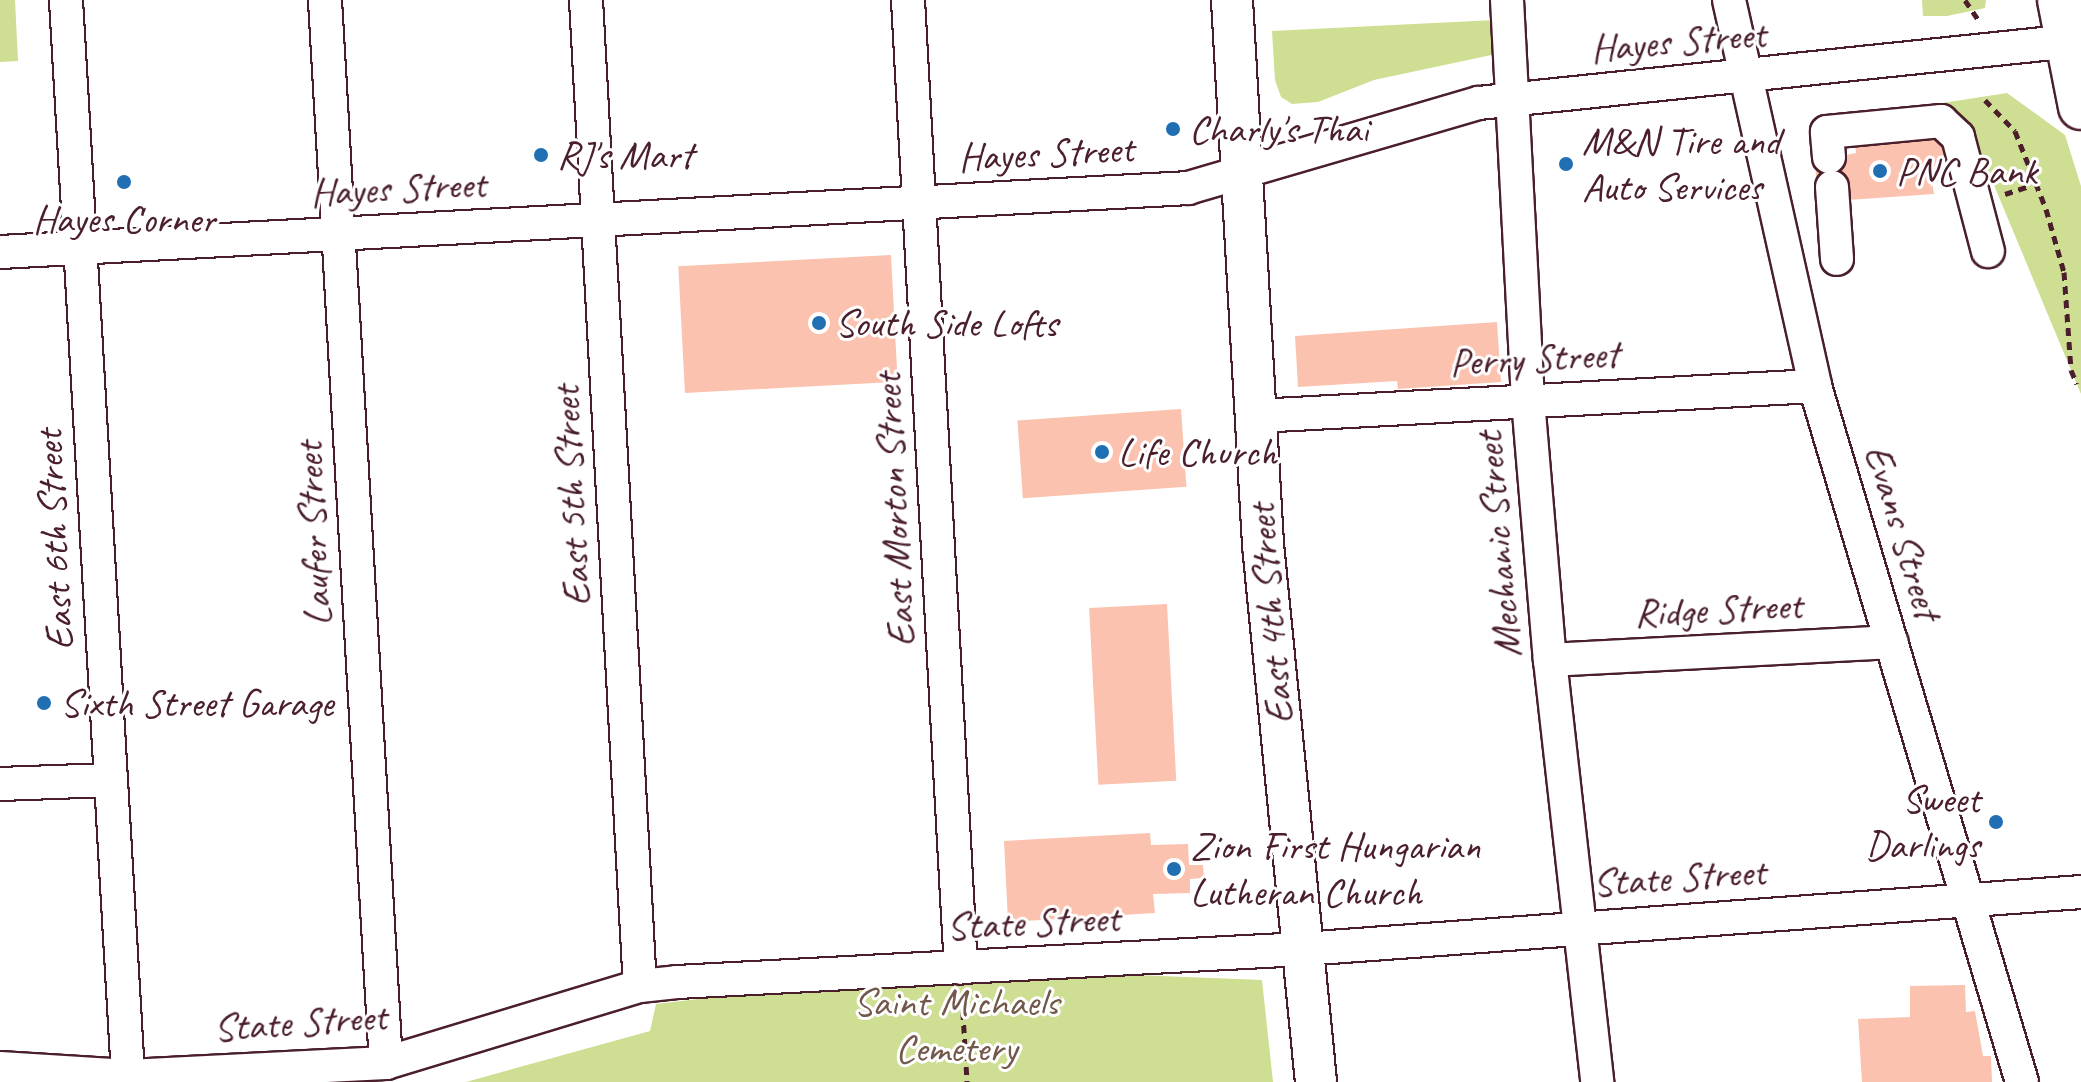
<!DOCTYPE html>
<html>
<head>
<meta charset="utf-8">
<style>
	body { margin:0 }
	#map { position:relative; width:2081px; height:1082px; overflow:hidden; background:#fff; font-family:Caveat,sans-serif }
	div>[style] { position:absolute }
	.green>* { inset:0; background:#cede92 }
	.building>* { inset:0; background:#fbc3af; transform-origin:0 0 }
	.path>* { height:5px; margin-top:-2.5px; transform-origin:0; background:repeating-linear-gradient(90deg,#4a1f2b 0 8px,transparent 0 14px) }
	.roads { filter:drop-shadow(2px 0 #4a1f2b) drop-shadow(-2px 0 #4a1f2b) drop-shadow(0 2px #4a1f2b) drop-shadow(0 -2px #4a1f2b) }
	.minor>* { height:32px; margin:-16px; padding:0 16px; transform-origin:16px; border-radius:16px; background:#fff }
	.major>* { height:40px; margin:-20px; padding:0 20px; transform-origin:20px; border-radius:20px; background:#fff }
	.highway>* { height:44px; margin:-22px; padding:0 22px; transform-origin:22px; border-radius:22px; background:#fff }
	.dots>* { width:22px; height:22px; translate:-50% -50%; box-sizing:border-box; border:4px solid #fff; border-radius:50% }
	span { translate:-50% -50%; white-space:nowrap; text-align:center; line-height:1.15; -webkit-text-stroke:6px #fff; paint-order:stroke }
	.street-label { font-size:40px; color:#4a1f2b }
	.poi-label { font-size:40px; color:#4a1f2b }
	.left { translate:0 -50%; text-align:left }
	.right { translate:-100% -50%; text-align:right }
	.park-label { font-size:40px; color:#72584a }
</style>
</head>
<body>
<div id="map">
	<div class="green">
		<div style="clip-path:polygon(0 0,15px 0,18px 61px,0 62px)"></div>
		<div style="clip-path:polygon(1922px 0,1986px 0,1985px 8px,1947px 16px,1923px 16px)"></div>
		<div style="clip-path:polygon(1495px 20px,1496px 54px,1374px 80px,1318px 102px,1292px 104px,1281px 97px,1275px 80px,1272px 31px)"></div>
		<div style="clip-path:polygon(2007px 93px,2065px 135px,2081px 186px,2081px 394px,1986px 166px,1936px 104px)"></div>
		<div style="clip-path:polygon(961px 968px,1262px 980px,1273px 1082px,466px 1082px,650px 1031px,656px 1004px)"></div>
	</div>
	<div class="building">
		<div style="clip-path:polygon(1942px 136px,1946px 182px,1932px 182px,1934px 194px,1848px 200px,1817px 188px,1815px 161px,1856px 153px,1855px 142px)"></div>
		<div style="left:891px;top:255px;width:127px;height:213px;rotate:87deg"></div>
		<div style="clip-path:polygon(1497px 322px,1501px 382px,1398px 389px,1397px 381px,1298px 387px,1295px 336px)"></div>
		<div style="left:1181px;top:409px;width:78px;height:164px;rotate:86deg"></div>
		<div style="left:1167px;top:604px;width:177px;height:78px;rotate:87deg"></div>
		<div style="clip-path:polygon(1150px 833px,1151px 845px,1188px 844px,1189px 865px,1203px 865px,1204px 878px,1190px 879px,1190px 893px,1153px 894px,1155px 913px,1008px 922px,1004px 841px)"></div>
		<div style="clip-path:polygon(1965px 985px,1966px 1012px,1975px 1011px,1983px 1056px,1991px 1056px,1992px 1082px,1862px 1082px,1858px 1019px,1910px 1017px,1910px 986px)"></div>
	</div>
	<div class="path">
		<div style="left:1965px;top:0;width:23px;rotate:56deg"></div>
		<div style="left:1985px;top:100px;width:43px;rotate:45.9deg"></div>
		<div style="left:2015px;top:131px;width:84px;rotate:68.3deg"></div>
		<div style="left:2046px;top:209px;width:66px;rotate:74.1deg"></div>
		<div style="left:2064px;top:272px;width:98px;rotate:85.9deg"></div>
		<div style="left:2071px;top:370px;width:15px;rotate:67deg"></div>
		<div style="left:2005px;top:194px;width:23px;rotate:-18deg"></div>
		<div style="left:962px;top:997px;width:85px;rotate:86.6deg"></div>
	</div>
	<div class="roads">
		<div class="minor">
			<div style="left:66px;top:0;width:1078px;rotate:86.7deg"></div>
			<div style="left:325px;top:0;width:1065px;rotate:86.72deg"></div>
			<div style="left:586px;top:0;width:987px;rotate:86.87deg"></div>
			<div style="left:908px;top:0;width:969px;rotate:86.87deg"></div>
			<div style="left:1507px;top:0;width:401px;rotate:87deg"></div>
			<div style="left:1528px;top:400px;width:261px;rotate:85.2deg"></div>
			<div style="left:1550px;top:660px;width:425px;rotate:83.6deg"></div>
			<div style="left:1729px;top:0;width:395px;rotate:77.4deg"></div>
			<div style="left:1815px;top:386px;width:726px;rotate:73.44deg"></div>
			<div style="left:1829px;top:157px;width:25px;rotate:-95deg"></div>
			<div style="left:1827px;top:132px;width:115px;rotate:-5.5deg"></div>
			<div style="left:1941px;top:121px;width:23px;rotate:43deg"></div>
			<div style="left:1958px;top:137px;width:118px;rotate:75.3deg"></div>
			<div style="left:1832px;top:187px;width:72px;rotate:86deg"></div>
			<div style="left:0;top:252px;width:1190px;rotate:-3.08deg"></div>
			<div style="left:1188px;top:188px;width:303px;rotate:-16.3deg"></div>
			<div style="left:1479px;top:103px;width:605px;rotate:-5.97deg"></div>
			<div style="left:1257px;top:416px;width:559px;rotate:-3.08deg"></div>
			<div style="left:1550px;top:660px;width:342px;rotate:-3deg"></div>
			<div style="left:0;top:784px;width:109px;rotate:-2.1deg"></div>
			<div style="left:0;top:1068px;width:128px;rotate:3.6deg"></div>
			<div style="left:128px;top:1076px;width:258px;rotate:-2.9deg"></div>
			<div style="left:386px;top:1063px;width:265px;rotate:-16.9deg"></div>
			<div style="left:640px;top:986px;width:37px;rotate:-6deg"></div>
			<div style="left:677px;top:982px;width:627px;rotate:-3.02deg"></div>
			<div style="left:1303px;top:949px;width:780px;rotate:-4.19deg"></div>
		</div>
		<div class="major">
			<div style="left:1232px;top:0;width:546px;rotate:86.74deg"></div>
			<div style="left:1263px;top:545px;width:540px;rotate:84.36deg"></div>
		</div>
		<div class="highway">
			<div style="left:2060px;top:0;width:109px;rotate:78.9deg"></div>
		</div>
	</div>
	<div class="dots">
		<div style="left:1173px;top:129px;background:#1f6fb2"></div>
		<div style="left:541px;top:155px;background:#1f6fb2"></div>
		<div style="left:1566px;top:164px;background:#1f6fb2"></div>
		<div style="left:1880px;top:171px;background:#1f6fb2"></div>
		<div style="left:124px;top:182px;background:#1f6fb2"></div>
		<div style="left:819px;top:323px;background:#1f6fb2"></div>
		<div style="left:1102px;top:452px;background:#1f6fb2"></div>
		<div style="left:44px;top:703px;background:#1f6fb2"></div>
		<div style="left:1996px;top:822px;background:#1f6fb2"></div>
		<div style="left:1174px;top:869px;background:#1f6fb2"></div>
	</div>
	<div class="street-label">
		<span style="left:1678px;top:41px;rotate:-5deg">Hayes Street</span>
		<span style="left:1046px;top:153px;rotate:-3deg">Hayes Street</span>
		<span style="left:398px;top:188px;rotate:-3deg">Hayes Street</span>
		<span style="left:1534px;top:358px;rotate:-3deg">Perry Street</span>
		<span style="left:571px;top:496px;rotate:-93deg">East 5th Street</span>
		<span style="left:894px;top:510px;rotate:-93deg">East Morton Street</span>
		<span style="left:1903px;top:532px;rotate:73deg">Evans Street</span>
		<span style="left:313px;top:534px;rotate:-93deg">Laufer Street</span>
		<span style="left:54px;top:540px;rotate:-93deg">East 6th Street</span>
		<span style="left:1498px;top:545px;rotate:-95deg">Mechanic Street</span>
		<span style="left:1718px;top:609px;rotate:-3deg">Ridge Street</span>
		<span style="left:1270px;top:614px;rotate:-95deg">East 4th Street</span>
		<span style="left:1679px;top:877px;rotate:-4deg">State Street</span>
		<span style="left:1033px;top:922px;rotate:-3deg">State Street</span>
		<span style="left:300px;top:1022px;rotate:-4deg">State Street</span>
	</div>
	<div class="poi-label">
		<span class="left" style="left:1189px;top:129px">Charly's Thai</span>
		<span class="left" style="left:1582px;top:164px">M&amp;N Tire and<br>Auto Services</span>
		<span class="left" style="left:557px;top:155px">RJ's Mart</span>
		<span class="left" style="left:1896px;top:171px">PNC Bank</span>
		<span style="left:124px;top:219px">Hayes Corner</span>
		<span class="left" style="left:835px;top:323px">South Side Lofts</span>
		<span class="left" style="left:1118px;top:452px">Life Church</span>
		<span class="left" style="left:60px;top:703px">Sixth Street Garage</span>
		<span class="right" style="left:1980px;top:822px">Sweet<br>Darlings</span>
		<span class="left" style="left:1190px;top:869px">Zion First Hungarian<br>Lutheran Church</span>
	</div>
	<div class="park-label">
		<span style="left:956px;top:1025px">Saint Michaels<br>Cemetery</span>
	</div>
</div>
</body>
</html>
